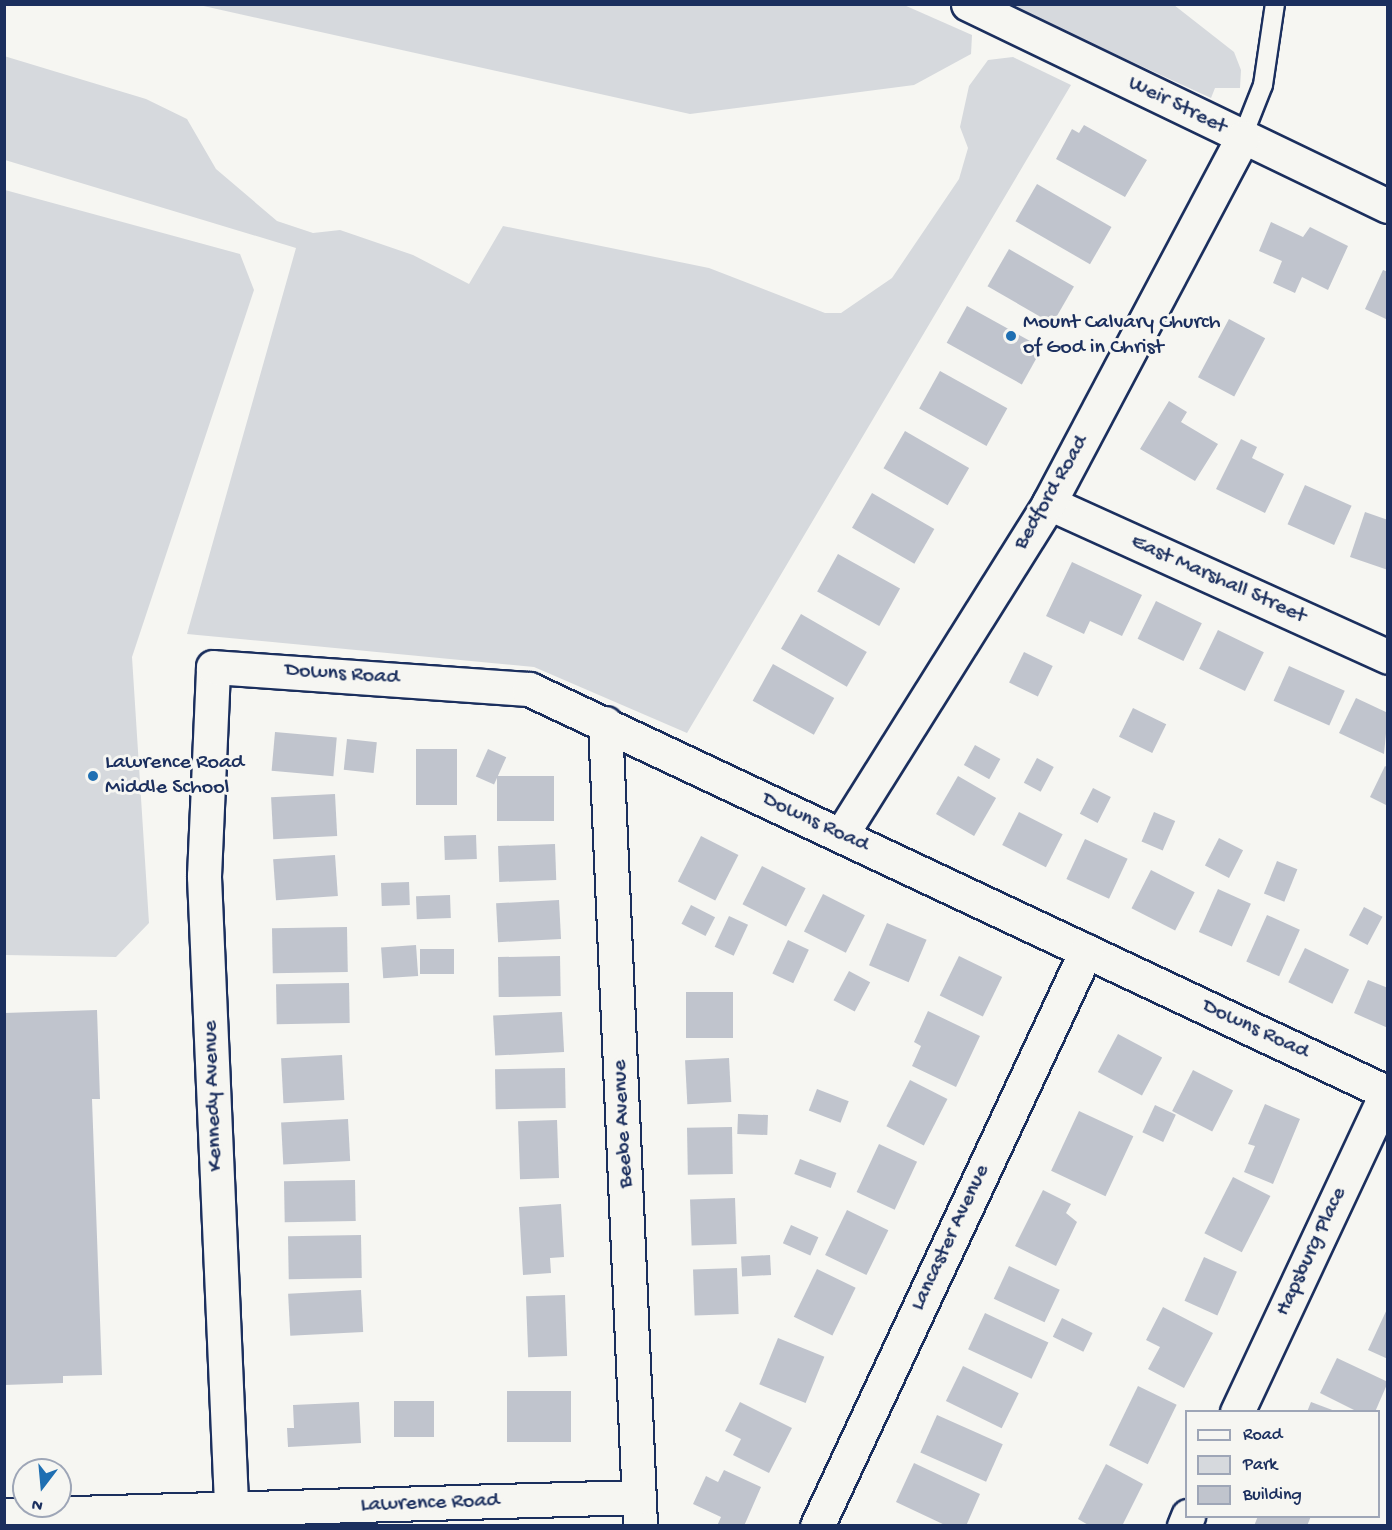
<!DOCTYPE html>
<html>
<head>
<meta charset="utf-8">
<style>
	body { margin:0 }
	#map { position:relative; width:1392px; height:1530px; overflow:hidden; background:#f6f6f2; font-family:"Gochi Hand",sans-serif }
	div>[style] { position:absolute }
	.green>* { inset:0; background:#d6d9dd }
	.building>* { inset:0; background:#c0c4cd; transform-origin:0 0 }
	.roads { filter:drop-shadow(2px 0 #1b2f5e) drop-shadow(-2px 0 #1b2f5e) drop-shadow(0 2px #1b2f5e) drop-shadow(0 -2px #1b2f5e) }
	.service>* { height:18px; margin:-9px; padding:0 9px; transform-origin:9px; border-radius:9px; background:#f6f6f2 }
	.minor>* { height:33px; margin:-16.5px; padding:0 16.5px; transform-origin:16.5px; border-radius:16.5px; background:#f6f6f2 }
	.dots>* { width:16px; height:16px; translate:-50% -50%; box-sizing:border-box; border:3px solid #f6f6f2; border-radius:50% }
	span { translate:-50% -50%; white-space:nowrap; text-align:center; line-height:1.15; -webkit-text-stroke:6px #f6f6f2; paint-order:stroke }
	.street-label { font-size:22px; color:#1b2f5e }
	.poi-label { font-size:22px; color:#1b2f5e }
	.left { translate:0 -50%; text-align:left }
	.frame { position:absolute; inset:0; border:6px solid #1b2f5e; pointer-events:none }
	.legend { position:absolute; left:1185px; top:1410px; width:195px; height:108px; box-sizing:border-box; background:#f6f6f2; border:2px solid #9ea6b7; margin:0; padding:8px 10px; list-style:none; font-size:18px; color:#1b2f5e }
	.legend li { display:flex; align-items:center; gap:12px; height:30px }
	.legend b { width:30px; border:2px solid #9ea6b7 }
	.north { position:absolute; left:12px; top:1458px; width:60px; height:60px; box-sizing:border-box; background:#f6f6f2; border:2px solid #9ea6b7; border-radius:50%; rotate:196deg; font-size:16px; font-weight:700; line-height:24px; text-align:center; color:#1b2f5e }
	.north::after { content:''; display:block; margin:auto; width:21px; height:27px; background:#1f6fb2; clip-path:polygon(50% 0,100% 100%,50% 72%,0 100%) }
</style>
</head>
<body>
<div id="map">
	<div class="green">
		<div style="clip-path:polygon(199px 5px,904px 5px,972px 35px,971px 54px,914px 85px,690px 114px)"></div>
		<div style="clip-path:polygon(1008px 5px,1174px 5px,1234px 52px,1241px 70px,1240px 88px,1215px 88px,1211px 98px)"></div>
		<div style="clip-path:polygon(4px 56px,146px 99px,187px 119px,216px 169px,277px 221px,313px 233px,340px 230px,413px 255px,469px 284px,503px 226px,709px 268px,825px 313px,841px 313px,892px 278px,959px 179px,968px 148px,960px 127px,969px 86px,988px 60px,1013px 57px,1071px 85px,687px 733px,534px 667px,187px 634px,296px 248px,5px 160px)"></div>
		<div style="clip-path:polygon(5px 190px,240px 254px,254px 290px,132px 657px,149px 923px,116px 957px,5px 955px)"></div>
	</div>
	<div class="building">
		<div style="clip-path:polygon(1084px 125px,1147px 160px,1125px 197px,1056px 159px,1072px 129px,1079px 133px)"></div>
		<div style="left:1037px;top:184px;width:86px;height:43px;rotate:30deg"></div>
		<div style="clip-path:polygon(1271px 222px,1303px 237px,1310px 227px,1348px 246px,1328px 290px,1302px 277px,1295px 293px,1273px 283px,1282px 261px,1259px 251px)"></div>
		<div style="left:1009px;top:249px;width:75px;height:43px;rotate:30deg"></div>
		<div style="clip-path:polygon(1383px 270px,1388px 272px,1388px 320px,1365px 309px)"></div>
		<div style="left:967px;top:306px;width:86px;height:42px;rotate:29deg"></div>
		<div style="left:1229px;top:319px;width:41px;height:66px;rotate:28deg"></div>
		<div style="left:940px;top:371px;width:77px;height:43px;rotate:29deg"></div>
		<div style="clip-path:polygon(1169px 401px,1187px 412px,1181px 422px,1218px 444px,1195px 481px,1140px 449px)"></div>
		<div style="left:905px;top:431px;width:74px;height:43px;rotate:30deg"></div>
		<div style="clip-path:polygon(1241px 439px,1257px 447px,1252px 458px,1284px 474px,1265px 513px,1216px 489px)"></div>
		<div style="left:1305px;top:485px;width:51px;height:43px;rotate:24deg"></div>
		<div style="left:872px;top:493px;width:72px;height:40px;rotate:30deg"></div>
		<div style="clip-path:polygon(1365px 512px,1388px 520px,1388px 570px,1350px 557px)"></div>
		<div style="left:838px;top:554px;width:71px;height:43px;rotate:29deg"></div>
		<div style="clip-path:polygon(1072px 562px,1142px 595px,1122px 636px,1090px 621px,1084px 634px,1046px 616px)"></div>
		<div style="left:1156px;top:601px;width:51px;height:42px;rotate:26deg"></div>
		<div style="left:801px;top:614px;width:76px;height:40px;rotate:30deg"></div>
		<div style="left:1218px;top:630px;width:51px;height:43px;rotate:26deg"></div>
		<div style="left:1024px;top:652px;width:32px;height:34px;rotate:26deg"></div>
		<div style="left:773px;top:664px;width:70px;height:42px;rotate:29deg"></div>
		<div style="left:1289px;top:666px;width:61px;height:38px;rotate:24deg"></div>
		<div style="clip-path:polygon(1356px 698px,1388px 713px,1384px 754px,1339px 733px)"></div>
		<div style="left:1133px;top:708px;width:37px;height:32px;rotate:26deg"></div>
		<div style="left:275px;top:732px;width:62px;height:39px;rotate:5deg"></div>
		<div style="left:347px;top:739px;width:30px;height:31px;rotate:6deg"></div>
		<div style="left:975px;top:745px;width:29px;height:23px;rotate:29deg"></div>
		<div style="left:416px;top:749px;width:41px;height:56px"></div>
		<div style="left:488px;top:749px;width:20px;height:30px;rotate:24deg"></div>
		<div style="left:1037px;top:758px;width:19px;height:28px;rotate:28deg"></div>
		<div style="clip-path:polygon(1385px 766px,1388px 768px,1388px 806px,1370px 797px)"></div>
		<div style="left:554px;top:776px;width:45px;height:57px;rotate:90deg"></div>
		<div style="left:958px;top:776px;width:44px;height:44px;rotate:30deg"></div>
		<div style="left:1093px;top:788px;width:20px;height:29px;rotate:27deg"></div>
		<div style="left:335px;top:794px;width:42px;height:64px;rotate:87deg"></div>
		<div style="left:1019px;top:812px;width:49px;height:37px;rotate:27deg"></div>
		<div style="left:1154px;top:812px;width:23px;height:32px;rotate:23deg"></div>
		<div style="left:476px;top:835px;width:24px;height:32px;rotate:88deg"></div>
		<div style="left:701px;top:836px;width:42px;height:51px;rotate:27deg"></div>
		<div style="left:1219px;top:838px;width:27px;height:31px;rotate:27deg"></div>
		<div style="left:1085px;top:839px;width:47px;height:44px;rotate:25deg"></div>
		<div style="left:555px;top:844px;width:36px;height:57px;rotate:88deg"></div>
		<div style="left:335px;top:855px;width:41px;height:62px;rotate:86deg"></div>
		<div style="left:1277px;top:861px;width:22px;height:35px;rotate:22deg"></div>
		<div style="left:762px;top:866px;width:49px;height:43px;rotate:27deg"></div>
		<div style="left:1151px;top:870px;width:49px;height:43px;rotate:27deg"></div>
		<div style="left:409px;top:882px;width:23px;height:28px;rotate:88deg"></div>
		<div style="left:1218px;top:889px;width:36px;height:47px;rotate:24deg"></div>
		<div style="left:823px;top:894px;width:47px;height:42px;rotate:27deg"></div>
		<div style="left:450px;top:895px;width:23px;height:34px;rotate:88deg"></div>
		<div style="left:559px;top:900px;width:39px;height:63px;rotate:87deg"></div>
		<div style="left:691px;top:905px;width:27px;height:21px;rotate:27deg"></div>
		<div style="left:1364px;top:907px;width:21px;height:32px;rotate:28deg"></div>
		<div style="left:1267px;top:915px;width:36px;height:51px;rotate:24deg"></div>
		<div style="left:729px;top:916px;width:21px;height:34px;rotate:25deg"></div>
		<div style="left:887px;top:923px;width:43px;height:46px;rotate:23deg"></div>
		<div style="left:347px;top:927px;width:45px;height:75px;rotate:89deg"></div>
		<div style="left:788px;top:940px;width:23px;height:37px;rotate:25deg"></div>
		<div style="left:416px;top:945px;width:31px;height:35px;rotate:86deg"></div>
		<div style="left:1305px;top:948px;width:49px;height:38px;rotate:26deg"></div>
		<div style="left:454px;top:949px;width:25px;height:34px;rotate:90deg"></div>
		<div style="left:560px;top:956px;width:40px;height:62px;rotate:89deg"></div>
		<div style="left:959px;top:956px;width:48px;height:44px;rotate:26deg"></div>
		<div style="left:849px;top:971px;width:24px;height:33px;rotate:28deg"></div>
		<div style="clip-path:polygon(1368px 980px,1388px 988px,1388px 1028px,1354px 1013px)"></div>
		<div style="left:349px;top:983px;width:40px;height:73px;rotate:89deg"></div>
		<div style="left:686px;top:992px;width:47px;height:46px"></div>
		<div style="clip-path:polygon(97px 1010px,100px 1099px,92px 1099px,102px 1375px,63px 1376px,63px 1383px,4px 1385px,4px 1013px)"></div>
		<div style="clip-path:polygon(928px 1011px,980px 1036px,956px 1087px,912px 1066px,921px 1046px,914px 1042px)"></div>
		<div style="left:562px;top:1012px;width:40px;height:69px;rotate:87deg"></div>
		<div style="left:1118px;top:1034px;width:50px;height:43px;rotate:28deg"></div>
		<div style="left:342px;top:1055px;width:45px;height:61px;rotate:87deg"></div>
		<div style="left:729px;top:1058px;width:44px;height:44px;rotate:87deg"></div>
		<div style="left:565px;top:1068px;width:40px;height:70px;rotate:89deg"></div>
		<div style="left:1193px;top:1070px;width:45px;height:46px;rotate:27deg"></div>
		<div style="left:910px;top:1080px;width:42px;height:52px;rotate:27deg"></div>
		<div style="left:817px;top:1089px;width:34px;height:23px;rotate:21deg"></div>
		<div style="clip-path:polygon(1265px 1104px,1300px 1119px,1273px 1184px,1244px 1172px,1255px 1146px,1248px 1144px)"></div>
		<div style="left:1155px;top:1105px;width:23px;height:30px;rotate:25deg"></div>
		<div style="left:1079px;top:1111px;width:60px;height:66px;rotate:25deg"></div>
		<div style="left:738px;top:1114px;width:30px;height:20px;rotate:2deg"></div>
		<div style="left:348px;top:1119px;width:42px;height:67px;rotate:87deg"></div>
		<div style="left:557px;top:1120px;width:58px;height:39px;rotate:88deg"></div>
		<div style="left:732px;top:1127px;width:47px;height:45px;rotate:89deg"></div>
		<div style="left:879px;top:1144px;width:42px;height:53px;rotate:25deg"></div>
		<div style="left:800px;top:1159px;width:39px;height:16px;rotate:21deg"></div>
		<div style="left:1233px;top:1177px;width:42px;height:63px;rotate:27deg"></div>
		<div style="left:355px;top:1180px;width:41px;height:71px;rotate:89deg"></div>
		<div style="clip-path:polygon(1043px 1190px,1071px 1204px,1066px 1213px,1077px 1222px,1056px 1266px,1015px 1246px)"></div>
		<div style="left:735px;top:1198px;width:46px;height:45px;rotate:88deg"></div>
		<div style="clip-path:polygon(561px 1204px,564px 1257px,550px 1258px,551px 1273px,523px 1275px,519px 1207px)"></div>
		<div style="left:847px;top:1210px;width:46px;height:50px;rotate:26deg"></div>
		<div style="left:791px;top:1225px;width:30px;height:20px;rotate:24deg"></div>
		<div style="left:361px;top:1235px;width:43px;height:73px;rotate:89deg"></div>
		<div style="left:770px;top:1255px;width:20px;height:29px;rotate:87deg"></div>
		<div style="left:1204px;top:1257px;width:36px;height:48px;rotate:24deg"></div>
		<div style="left:1009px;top:1266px;width:56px;height:36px;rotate:25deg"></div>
		<div style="left:737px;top:1268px;width:46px;height:44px;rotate:88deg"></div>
		<div style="left:817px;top:1269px;width:43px;height:53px;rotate:26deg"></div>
		<div style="left:361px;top:1290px;width:42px;height:73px;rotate:87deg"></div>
		<div style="left:565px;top:1295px;width:61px;height:39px;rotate:88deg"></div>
		<div style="clip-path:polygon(1163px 1307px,1213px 1333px,1184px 1388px,1148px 1369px,1160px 1347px,1146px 1340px)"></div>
		<div style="clip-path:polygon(1388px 1307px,1388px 1359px,1368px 1350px)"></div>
		<div style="left:985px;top:1313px;width:70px;height:40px;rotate:25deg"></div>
		<div style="left:1062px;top:1318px;width:34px;height:21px;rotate:26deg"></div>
		<div style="left:778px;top:1338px;width:50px;height:50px;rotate:22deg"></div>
		<div style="clip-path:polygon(1337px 1358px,1388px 1382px,1375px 1412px,1358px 1412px,1320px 1393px)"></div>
		<div style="left:963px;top:1366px;width:62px;height:39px;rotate:26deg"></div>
		<div style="left:1138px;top:1386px;width:43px;height:66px;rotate:26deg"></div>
		<div style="left:507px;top:1391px;width:64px;height:51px"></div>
		<div style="left:394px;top:1401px;width:40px;height:36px"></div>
		<div style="clip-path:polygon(359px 1402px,361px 1443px,288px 1447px,287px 1428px,294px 1428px,293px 1405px)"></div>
		<div style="clip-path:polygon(740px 1402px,792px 1428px,769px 1473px,733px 1455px,741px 1439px,725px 1431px)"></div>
		<div style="clip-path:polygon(1311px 1402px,1335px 1411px,1335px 1412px,1307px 1412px)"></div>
		<div style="left:937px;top:1415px;width:72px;height:41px;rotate:24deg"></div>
		<div style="clip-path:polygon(914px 1463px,980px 1494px,966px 1526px,947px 1526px,896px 1502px)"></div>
		<div style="clip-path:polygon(1106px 1464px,1143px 1484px,1122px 1526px,1090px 1526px,1078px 1519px)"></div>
		<div style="clip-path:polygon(724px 1470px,761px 1487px,744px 1526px,717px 1526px,721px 1517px,693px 1504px,706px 1476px,718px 1482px)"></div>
		<div style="clip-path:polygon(1258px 1516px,1311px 1516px,1307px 1526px,1254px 1526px)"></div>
	</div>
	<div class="roads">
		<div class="service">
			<div style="left:1242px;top:138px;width:57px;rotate:-68.4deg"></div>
			<div style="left:1263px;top:85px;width:82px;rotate:-81.6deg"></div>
		</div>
		<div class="minor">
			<div style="left:968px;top:4px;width:466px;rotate:25.7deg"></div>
			<div style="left:1049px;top:503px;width:372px;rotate:24.4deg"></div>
			<div style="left:605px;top:723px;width:804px;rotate:87.5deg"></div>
			<div style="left:841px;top:835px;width:392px;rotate:-57.9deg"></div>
			<div style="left:1049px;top:503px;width:413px;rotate:-62.1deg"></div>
			<div style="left:1237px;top:1412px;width:353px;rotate:-64.9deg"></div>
			<div style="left:4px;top:1515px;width:635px;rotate:-1.62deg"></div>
			<div style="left:232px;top:1526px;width:651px;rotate:-92.47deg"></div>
			<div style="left:204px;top:876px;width:209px;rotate:-87.5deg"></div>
			<div style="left:213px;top:667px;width:317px;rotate:4deg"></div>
			<div style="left:529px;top:689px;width:949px;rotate:25.19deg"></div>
			<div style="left:817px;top:1526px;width:635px;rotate:-64.93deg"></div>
			<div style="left:1184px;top:1526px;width:11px;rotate:-68deg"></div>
		</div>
	</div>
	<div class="dots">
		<div style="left:1011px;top:336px;background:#1f6fb2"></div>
		<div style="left:93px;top:776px;background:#1f6fb2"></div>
	</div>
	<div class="street-label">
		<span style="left:1177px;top:106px;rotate:26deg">Weir Street</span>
		<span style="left:1052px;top:493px;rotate:-60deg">Bedford Road</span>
		<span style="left:1218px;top:580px;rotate:24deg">East Marshall Street</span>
		<span style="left:342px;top:675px;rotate:4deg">Downs Road</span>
		<span style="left:815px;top:823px;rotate:25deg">Downs Road</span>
		<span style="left:1255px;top:1030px;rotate:25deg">Downs Road</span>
		<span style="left:214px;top:1096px;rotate:-92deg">Kennedy Avenue</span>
		<span style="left:624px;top:1124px;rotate:-93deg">Beebe Avenue</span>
		<span style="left:951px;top:1238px;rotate:-65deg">Lancaster Avenue</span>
		<span style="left:1312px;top:1252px;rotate:-65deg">Hapsburg Place</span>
		<span style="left:430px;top:1504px;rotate:-2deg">Lawrence Road</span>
	</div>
	<div class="poi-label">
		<span class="left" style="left:1023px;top:336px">Mount Calvary Church<br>of God in Christ</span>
		<span class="left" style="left:105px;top:776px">Lawrence Road<br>Middle School</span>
	</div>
	<div class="frame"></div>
	<ul class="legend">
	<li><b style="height:8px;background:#f6f6f2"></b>Road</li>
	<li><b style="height:16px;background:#d6d9dd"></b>Park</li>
	<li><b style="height:16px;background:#c0c4cd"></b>Building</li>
	</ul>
	<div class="north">N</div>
</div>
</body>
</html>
